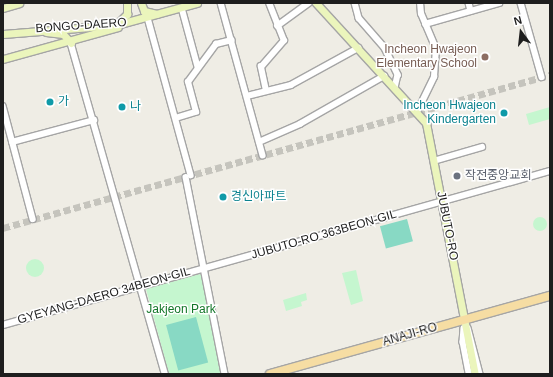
<!DOCTYPE html>
<html>
<head>
<meta charset="utf-8">
<style>
	body { margin:0 }
	#map { position:relative; width:553px; height:377px; overflow:hidden; background:#efede5; font-family:Helvetica,"Noto Sans KR",sans-serif }
	div>[style] { position:absolute }
	.park>* { inset:0; background:#c5f6cf }
	.round { border-radius:50% }
	.pitch>* { inset:0; background:#88d9c4; transform-origin:0 0 }
	.secondary-tunnel>* { height:7px; margin-top:-3.5px; transform-origin:0; background:repeating-linear-gradient(90deg,#c5c4bd 0 7px,transparent 0 10.5px) }
	.roads { filter:drop-shadow(1px 0 #a5a5a5) drop-shadow(-1px 0 #a5a5a5) drop-shadow(0 1px #a5a5a5) drop-shadow(0 -1px #a5a5a5) }
	.street>* { height:5.5px; margin:-2.75px; padding:0 2.75px; transform-origin:2.75px; border-radius:2.75px; background:#fff }
	.secondary>* { height:7px; margin:-3.5px; padding:0 3.5px; transform-origin:3.5px; border-radius:3.5px; background:#ebf5bc }
	.primary>* { height:8px; margin:-4px; padding:0 4px; transform-origin:4px; border-radius:4px; background:#f6dda3 }
	.dots>* { width:11px; height:11px; translate:-50% -50%; box-sizing:border-box; border:2px solid #fff; border-radius:50% }
	span { translate:-50% -50%; white-space:nowrap; text-align:center; line-height:1.15; -webkit-text-stroke:3px #fff; paint-order:stroke }
	.street-label { font-size:12px; color:#1e1e1e }
	.education-label { font-size:12px; color:#785e54 }
	.right { translate:-100% -50%; text-align:right }
	.culture-label { font-size:12px; color:#0d838f }
	.left { translate:0 -50%; text-align:left }
	.worship-label { font-size:12px; color:#5b616d }
	.park-label { font-size:12px; color:#127628 }
	.frame { position:absolute; inset:0; border:4px solid #1e1e1e; pointer-events:none }
	.north { position:absolute; left:501px; top:12px; width:40px; height:40px; -webkit-text-stroke:3px #fff; paint-order:stroke; rotate:345deg; font-size:11px; font-weight:700; line-height:16px; text-align:center; color:#1e1e1e }
	.north::after { content:''; display:block; margin:auto; width:14px; height:18px; background:#1e1e1e; clip-path:polygon(50% 0,100% 100%,50% 72%,0 100%) }
</style>
</head>
<body>
<div id="map">
	<div class="park">
		<div style="clip-path:polygon(550px 107px,550px 119px,529px 125px,526px 114px)"></div>
		<div class="round" style="left:533px;top:217px;width:14px;height:14px"></div>
		<div class="round" style="left:26px;top:259px;width:18px;height:18px"></div>
		<div style="clip-path:polygon(356px 270px,363px 301px,351px 305px,342px 273px)"></div>
		<div style="clip-path:polygon(200px 274px,204px 278px,221px 374px,169px 374px,146px 289px)"></div>
		<div style="clip-path:polygon(306px 293px,307px 300px,301px 302px,302px 306px,286px 311px,283px 300px)"></div>
	</div>
	<div class="pitch">
		<div style="left:407px;top:219px;width:23px;height:28px;rotate:75deg"></div>
		<div style="left:196px;top:317px;width:47px;height:31px;rotate:75deg"></div>
	</div>
	<div class="secondary-tunnel">
		<div style="left:3px;top:228px;width:568px;rotate:-15.63deg"></div>
	</div>
	<div class="roads">
		<div class="street">
			<div style="left:221px;top:3px;width:158px;rotate:74.6deg"></div>
			<div style="left:355px;top:3px;width:16px;rotate:75deg"></div>
			<div style="left:359px;top:18px;width:40px;rotate:49deg"></div>
			<div style="left:385px;top:48px;width:30px;rotate:64deg"></div>
			<div style="left:398px;top:75px;width:13px;rotate:103deg"></div>
			<div style="left:469px;top:3px;width:8px;rotate:76deg"></div>
			<div style="left:521px;top:3px;width:77px;rotate:74.2deg"></div>
			<div style="left:182px;top:8px;width:61px;rotate:74.8deg"></div>
			<div style="left:148px;top:18px;width:163px;rotate:74.7deg"></div>
			<div style="left:425px;top:24px;width:77px;rotate:-15.8deg"></div>
			<div style="left:277px;top:26px;width:39px;rotate:-36deg"></div>
			<div style="left:71px;top:43px;width:344px;rotate:74.1deg"></div>
			<div style="left:266px;top:91px;width:25px;rotate:-102deg"></div>
			<div style="left:261px;top:67px;width:35px;rotate:-49deg"></div>
			<div style="left:284px;top:41px;width:41px;rotate:-111.5deg"></div>
			<div style="left:247px;top:96px;width:45px;rotate:-14deg"></div>
			<div style="left:291px;top:85px;width:77px;rotate:-28.9deg"></div>
			<div style="left:3px;top:106px;width:117px;rotate:75.1deg"></div>
			<div style="left:417px;top:112px;width:39px;rotate:-64deg"></div>
			<div style="left:434px;top:77px;width:28px;rotate:-86deg"></div>
			<div style="left:436px;top:49px;width:38px;rotate:-113deg"></div>
			<div style="left:421px;top:14px;width:11px;rotate:-95deg"></div>
			<div style="left:176px;top:118px;width:21px;rotate:-17deg"></div>
			<div style="left:196px;top:112px;width:31px;rotate:-105deg"></div>
			<div style="left:188px;top:82px;width:47px;rotate:-53.6deg"></div>
			<div style="left:216px;top:44px;width:16px;rotate:-14deg"></div>
			<div style="left:12px;top:142px;width:85px;rotate:-15deg"></div>
			<div style="left:259px;top:142px;width:45px;rotate:-23.7deg"></div>
			<div style="left:300px;top:124px;width:97px;rotate:-29.7deg"></div>
			<div style="left:434px;top:161px;width:50px;rotate:-16.3deg"></div>
			<div style="left:186px;top:177px;width:201px;rotate:78.8deg"></div>
			<div style="left:3px;top:325px;width:568px;rotate:-15.72deg"></div>
			<div style="left:464px;top:328px;width:14px;rotate:94deg"></div>
			<div style="left:463px;top:342px;width:33px;rotate:79deg"></div>
			<div style="left:468px;top:328px;width:48px;rotate:75.4deg"></div>
		</div>
		<div class="secondary">
			<div style="left:141px;top:3px;width:9px;rotate:69deg"></div>
			<div style="left:144px;top:11px;width:13px;rotate:13deg"></div>
			<div style="left:316px;top:3px;width:163px;rotate:47.5deg"></div>
			<div style="left:426px;top:123px;width:256px;rotate:79deg"></div>
			<div style="left:3px;top:8px;width:17px;rotate:-17deg"></div>
			<div style="left:116px;top:25px;width:16px;rotate:-45deg"></div>
			<div style="left:127px;top:14px;width:11px;rotate:-90deg"></div>
			<div style="left:46px;top:32px;width:17px;rotate:7deg"></div>
			<div style="left:63px;top:34px;width:12px;rotate:48deg"></div>
			<div style="left:3px;top:34px;width:113px;rotate:-4.6deg"></div>
			<div style="left:116px;top:25px;width:84px;rotate:-15.2deg"></div>
			<div style="left:3px;top:59px;width:119px;rotate:-15.5deg"></div>
		</div>
		<div class="primary">
			<div style="left:270px;top:374px;width:291px;rotate:-15.6deg"></div>
		</div>
	</div>
	<div class="dots">
		<div style="left:485px;top:57px;background:#8d6e63"></div>
		<div style="left:50px;top:102px;background:#0f9aa8"></div>
		<div style="left:122px;top:107px;background:#0f9aa8"></div>
		<div style="left:504px;top:113px;background:#0f9aa8"></div>
		<div style="left:457px;top:176px;background:#6b7280"></div>
		<div style="left:223px;top:197px;background:#0f9aa8"></div>
	</div>
	<div class="street-label">
		<span style="left:81px;top:26px;rotate:-4deg">BONGO-DAERO</span>
		<span style="left:447px;top:226px;rotate:79deg">JUBUTO-RO</span>
		<span style="left:324px;top:235px;rotate:-16deg">JUBUTO-RO 363BEON-GIL</span>
		<span style="left:104px;top:296px;rotate:-16deg">GYEYANG-DAERO 34BEON-GIL</span>
		<span style="left:410px;top:335px;rotate:-16deg">ANAJI-RO</span>
	</div>
	<div class="education-label">
		<span class="right" style="left:477px;top:57px">Incheon Hwajeon<br>Elementary School</span>
	</div>
	<div class="culture-label">
		<span class="left" style="left:58px;top:102px">가</span>
		<span class="right" style="left:496px;top:113px">Incheon Hwajeon<br>Kindergarten</span>
		<span class="left" style="left:130px;top:107px">나</span>
		<span class="left" style="left:231px;top:197px">경신아파트</span>
	</div>
	<div class="worship-label">
		<span class="left" style="left:465px;top:176px">작전중앙교회</span>
	</div>
	<div class="park-label">
		<span style="left:181px;top:310px">Jakjeon Park</span>
	</div>
	<div class="frame"></div>
	<div class="north">N</div>
</div>
</body>
</html>
